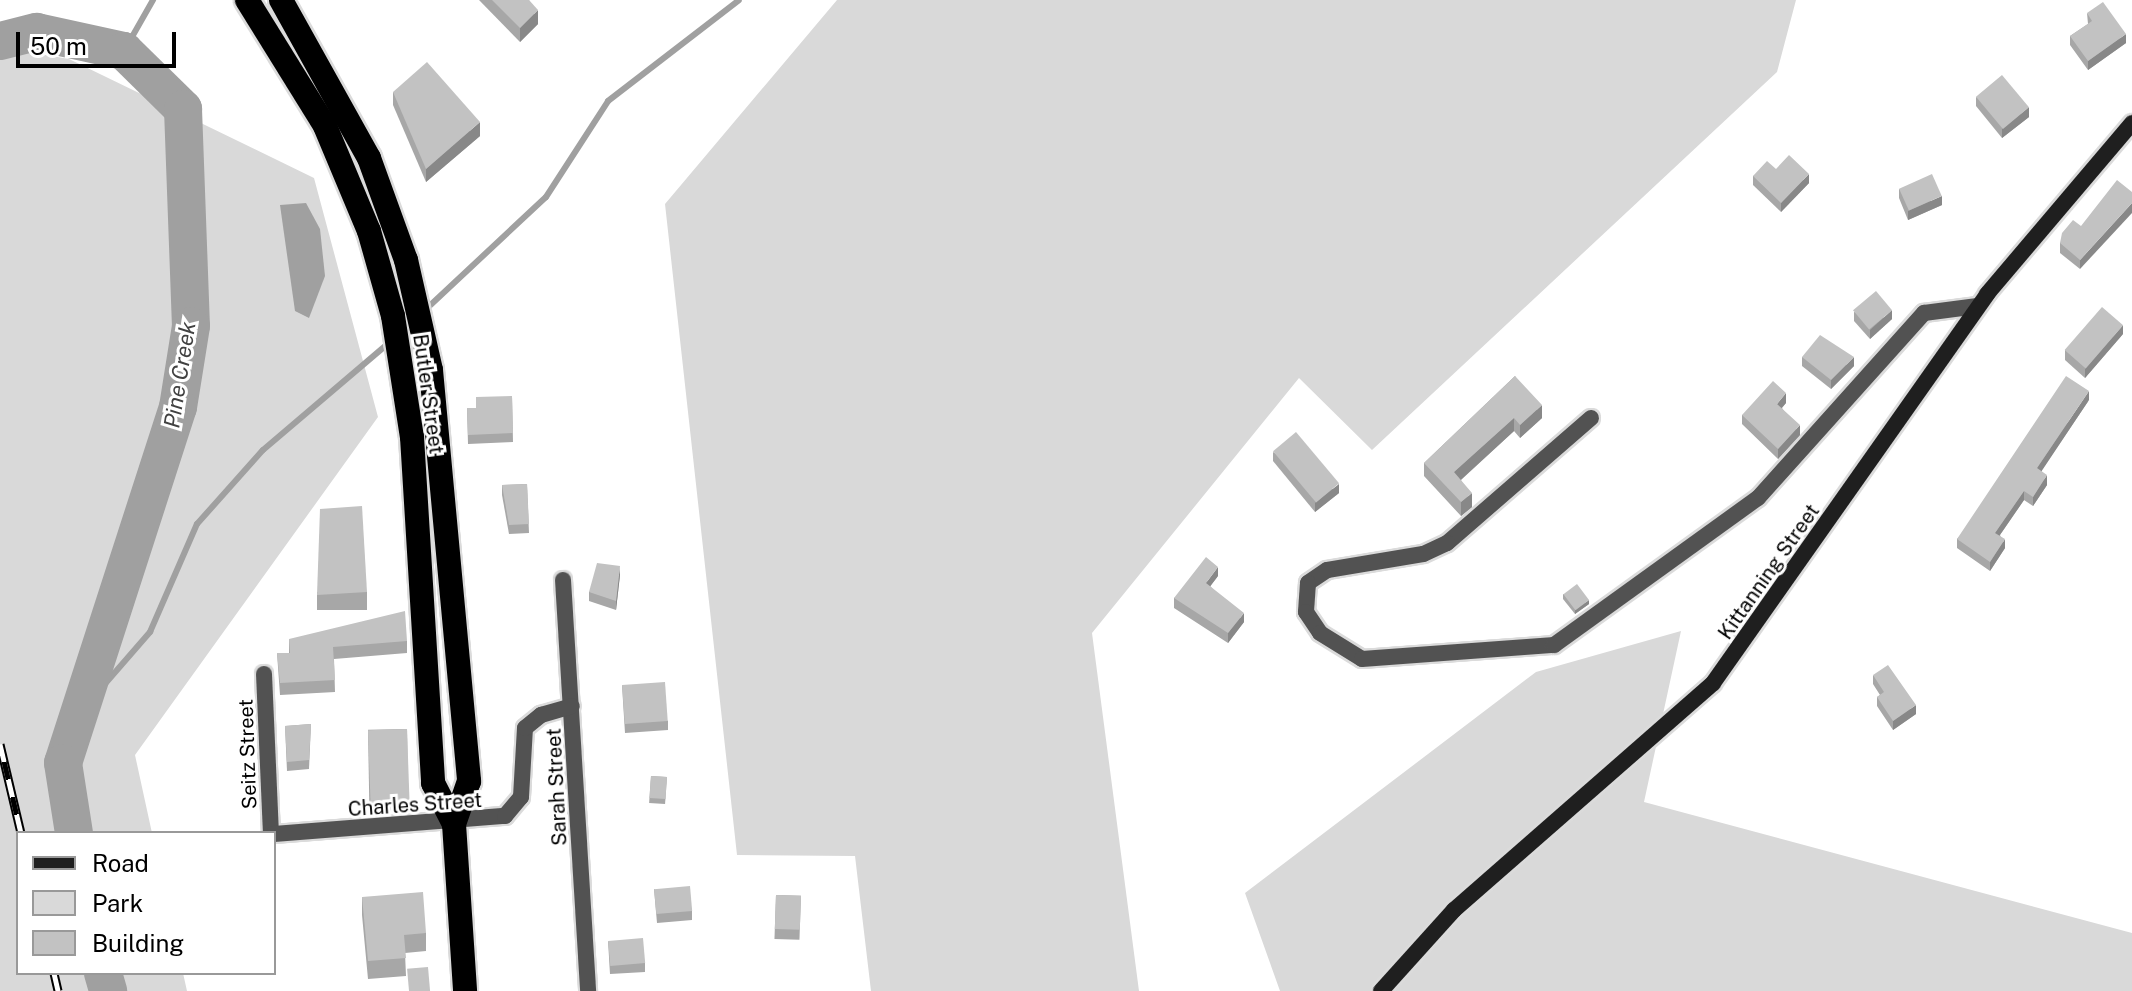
<!DOCTYPE html>
<html>
<head>
<meta charset="utf-8">
<style>
	body { margin:0 }
	#map { position:relative; width:2132px; height:991px; overflow:hidden; background:#fff; font-family:"Public Sans",sans-serif }
	div>[style] { position:absolute }
	.green>* { inset:0; background:#d9d9d9 }
	.water>* { inset:0; background:#a0a0a0 }
	.stream>* { height:6px; margin:-3px; padding:0 3px; transform-origin:3px; border-radius:3px; background:#a0a0a0 }
	.river>* { height:38px; margin:-19px; padding:0 19px; transform-origin:19px; border-radius:19px; background:#a0a0a0 }
	.roads { filter:drop-shadow(2px 0 #dbdbdb) drop-shadow(-2px 0 #dbdbdb) drop-shadow(0 2px #dbdbdb) drop-shadow(0 -2px #dbdbdb) }
	.street>* { height:16px; margin:-8px; padding:0 8px; transform-origin:8px; border-radius:8px; background:#525252 }
	.secondary>* { height:16px; margin:-8px; padding:0 8px; transform-origin:8px; border-radius:8px; background:#1f1f1f }
	.highway>* { height:24px; margin:-12px; padding:0 12px; transform-origin:12px; border-radius:12px; background:#000 }
	.rail>* { height:9px; margin-top:-4.5px; transform-origin:0; background:repeating-linear-gradient(90deg,#fff 0 18px,#000 0 36px); box-sizing:border-box; border-block:2px solid #000 }
	.wall>* { inset:0; background:#a7a7a7; transform-origin:0 0 }
	.shaded-wall>* { inset:0; background:#888 }
	.building>* { inset:0; background:#c2c2c2; transform-origin:0 0 }
	span { translate:-50% -50%; white-space:nowrap; text-align:center; line-height:1.15; -webkit-text-stroke:6px #fff; paint-order:stroke }
	.street-label { font-size:20px; color:#000 }
	.water-label { font-size:22px; color:#414141; font-style:italic }
	.legend { position:absolute; left:16px; top:831px; width:260px; height:144px; box-sizing:border-box; background:#fff; border:2px solid #999; margin:0; padding:10px 14px; list-style:none; font-size:24px; color:#000 }
	.legend li { display:flex; align-items:center; gap:16px; height:40px }
	.legend b { width:40px; border:2px solid #999 }
	.scale { position:absolute; left:16px; top:32px; width:160px; height:36px; box-sizing:border-box; border:4px solid #000; border-top:0; padding-left:10px; font-size:24px; line-height:28px; white-space:nowrap; color:#000; -webkit-text-stroke:6px #fff; paint-order:stroke }
</style>
</head>
<body>
<div id="map">
	<div class="green">
		<div style="clip-path:polygon(837px 0,1796px 0,1777px 72px,1372px 450px,1299px 378px,1092px 633px,1139px 991px,871px 991px,855px 856px,737px 855px,665px 204px)"></div>
		<div style="clip-path:polygon(0 47px,69px 59px,314px 178px,378px 417px,135px 755px,152px 833px,18px 833px,18px 973px,183px 973px,187px 991px,0 991px)"></div>
		<div style="clip-path:polygon(1681px 631px,1644px 802px,2132px 933px,2132px 991px,1280px 991px,1245px 893px,1536px 672px)"></div>
	</div>
	<div class="water">
		<div style="clip-path:polygon(306px 203px,320px 229px,325px 276px,309px 318px,295px 311px,280px 205px)"></div>
	</div>
	<div class="stream">
		<div style="left:124px;top:51px;width:59px;rotate:-60.4deg"></div>
		<div style="left:423px;top:312px;width:168px;rotate:-43.1deg"></div>
		<div style="left:546px;top:197px;width:114px;rotate:-57.1deg"></div>
		<div style="left:608px;top:101px;width:165px;rotate:-37.6deg"></div>
		<div style="left:84px;top:708px;width:101px;rotate:-49deg"></div>
		<div style="left:150px;top:632px;width:118px;rotate:-66.5deg"></div>
		<div style="left:197px;top:524px;width:99px;rotate:-48.3deg"></div>
		<div style="left:263px;top:450px;width:168px;rotate:-40.4deg"></div>
	</div>
	<div class="river">
		<div style="left:0;top:41px;width:38px;rotate:-14deg"></div>
		<div style="left:37px;top:32px;width:89px;rotate:12.3deg"></div>
		<div style="left:124px;top:51px;width:83px;rotate:44.5deg"></div>
		<div style="left:183px;top:109px;width:217px;rotate:87.9deg"></div>
		<div style="left:191px;top:326px;width:82px;rotate:99.1deg"></div>
		<div style="left:178px;top:407px;width:374px;rotate:107.9deg"></div>
		<div style="left:63px;top:763px;width:71px;rotate:81.1deg"></div>
		<div style="left:103px;top:973px;width:19px;rotate:74deg"></div>
	</div>
	<div class="roads">
		<div class="street">
			<div style="left:1591px;top:418px;width:191px;rotate:139deg"></div>
			<div style="left:1447px;top:543px;width:26px;rotate:155deg"></div>
			<div style="left:1423px;top:554px;width:97px;rotate:170.5deg"></div>
			<div style="left:1327px;top:570px;width:23px;rotate:146deg"></div>
			<div style="left:1308px;top:583px;width:29px;rotate:94deg"></div>
			<div style="left:1306px;top:612px;width:25px;rotate:56deg"></div>
			<div style="left:1320px;top:633px;width:49px;rotate:31.8deg"></div>
			<div style="left:1362px;top:659px;width:193px;rotate:-4.2deg"></div>
			<div style="left:1554px;top:645px;width:251px;rotate:-35.8deg"></div>
			<div style="left:1758px;top:498px;width:249px;rotate:-48.1deg"></div>
			<div style="left:1924px;top:313px;width:54px;rotate:-7.4deg"></div>
			<div style="left:563px;top:580px;width:412px;rotate:86.5deg"></div>
			<div style="left:264px;top:674px;width:159px;rotate:87.5deg"></div>
			<div style="left:274px;top:834px;width:232px;rotate:-4.5deg"></div>
			<div style="left:505px;top:816px;width:25px;rotate:-50deg"></div>
			<div style="left:521px;top:797px;width:69px;rotate:-86.7deg"></div>
			<div style="left:525px;top:728px;width:21px;rotate:-39deg"></div>
			<div style="left:541px;top:715px;width:32px;rotate:-16deg"></div>
		</div>
		<div class="secondary">
			<div style="left:1381px;top:991px;width:109px;rotate:-48deg"></div>
			<div style="left:1454px;top:910px;width:344px;rotate:-41.2deg"></div>
			<div style="left:1713px;top:683px;width:476px;rotate:-54.8deg"></div>
			<div style="left:1987px;top:294px;width:224px;rotate:-49.7deg"></div>
		</div>
		<div class="highway">
			<div style="left:247px;top:0;width:148px;rotate:58.2deg"></div>
			<div style="left:325px;top:126px;width:114px;rotate:67.3deg"></div>
			<div style="left:369px;top:231px;width:88px;rotate:74.2deg"></div>
			<div style="left:393px;top:316px;width:122px;rotate:81.1deg"></div>
			<div style="left:412px;top:437px;width:347px;rotate:86.5deg"></div>
			<div style="left:433px;top:783px;width:46px;rotate:62.9deg"></div>
			<div style="left:281px;top:0;width:181px;rotate:60.9deg"></div>
			<div style="left:369px;top:158px;width:109px;rotate:70.1deg"></div>
			<div style="left:406px;top:260px;width:113px;rotate:77.2deg"></div>
			<div style="left:431px;top:370px;width:413px;rotate:84.7deg"></div>
			<div style="left:469px;top:781px;width:46px;rotate:109.2deg"></div>
			<div style="left:454px;top:824px;width:167px;rotate:86.2deg"></div>
		</div>
	</div>
	<div class="rail">
		<div style="left:0;top:744px;width:91px;rotate:76.7deg"></div>
		<div style="left:54px;top:973px;width:18px;rotate:77deg"></div>
	</div>
	<div class="wall">
		<div style="clip-path:polygon(479px 0,529px 0,538px 24px,520px 42px)"></div>
		<div style="clip-path:polygon(2087px 13px,2126px 43px,2088px 70px,2070px 45px,2070px 36px,2088px 24px)"></div>
		<div style="clip-path:polygon(393px 92px,480px 136px,426px 182px,393px 105px)"></div>
		<div style="clip-path:polygon(1976px 97px,2029px 117px,2002px 138px,1976px 106px)"></div>
		<div style="clip-path:polygon(1776px 169px,1809px 183px,1781px 212px,1753px 185px,1753px 176px)"></div>
		<div style="clip-path:polygon(1899px 189px,1942px 205px,1908px 220px,1899px 198px)"></div>
		<div style="clip-path:polygon(2081px 226px,2080px 269px,2060px 253px,2060px 243px)"></div>
		<div style="clip-path:polygon(1854px 312px,1892px 319px,1870px 339px,1854px 321px)"></div>
		<div style="clip-path:polygon(2123px 334px,2085px 378px,2065px 360px,2065px 350px)"></div>
		<div style="clip-path:polygon(1802px 357px,1854px 366px,1831px 389px,1802px 366px)"></div>
		<div style="clip-path:polygon(1515px 376px,1542px 418px,1520px 438px,1514px 431px,1461px 480px,1472px 507px,1461px 516px,1424px 476px,1424px 463px)"></div>
		<div style="clip-path:polygon(512px 396px,513px 442px,468px 444px,467px 408px,476px 408px)"></div>
		<div style="clip-path:polygon(2089px 400px,2041px 471px,2047px 485px,2033px 506px,2024px 500px,2000px 535px,2005px 548px,1990px 571px,1957px 548px,1957px 539px)"></div>
		<div style="clip-path:polygon(1786px 403px,1782px 408px,1800px 435px,1778px 459px,1742px 424px,1742px 415px)"></div>
		<div style="clip-path:polygon(1273px 452px,1339px 493px,1315px 512px,1273px 461px)"></div>
		<div style="clip-path:polygon(527px 484px,529px 533px,509px 534px,502px 495px,502px 485px)"></div>
		<div style="clip-path:polygon(620px 575px,616px 610px,589px 601px,589px 592px)"></div>
		<div style="clip-path:polygon(1218px 576px,1210px 586px,1244px 622px,1228px 643px,1174px 608px,1174px 598px)"></div>
		<div style="left:367px;top:592px;width:18px;height:50px;rotate:90deg"></div>
		<div style="clip-path:polygon(1563px 594px,1589px 604px,1575px 614px,1563px 599px)"></div>
		<div style="clip-path:polygon(289px 639px,407px 641px,407px 653px,334px 659px,335px 692px,280px 695px,277px 653px,289px 653px)"></div>
		<div style="clip-path:polygon(1873px 675px,1916px 714px,1893px 730px,1877px 706px,1877px 697px,1880px 695px,1873px 684px)"></div>
		<div style="clip-path:polygon(622px 685px,668px 721px,668px 730px,625px 733px)"></div>
		<div style="clip-path:polygon(311px 724px,309px 769px,287px 771px,285px 726px)"></div>
		<div style="left:407px;top:729px;width:81px;height:39px;rotate:89deg"></div>
		<div style="left:651px;top:776px;width:16px;height:27px;rotate:4deg"></div>
		<div style="clip-path:polygon(654px 889px,692px 911px,692px 920px,657px 923px)"></div>
		<div style="left:776px;top:895px;width:25px;height:44px;rotate:2deg"></div>
		<div style="clip-path:polygon(362px 897px,426px 933px,426px 951px,405px 953px,406px 976px,368px 979px,362px 915px)"></div>
		<div style="clip-path:polygon(608px 941px,645px 963px,645px 972px,610px 974px)"></div>
	</div>
	<div class="shaded-wall">
		<div style="clip-path:polygon(538px 10px,538px 24px,520px 42px,520px 28px)"></div>
		<div style="clip-path:polygon(2126px 34px,2126px 43px,2088px 70px,2088px 61px)"></div>
		<div style="clip-path:polygon(2029px 107px,2029px 117px,2002px 138px,2002px 129px)"></div>
		<div style="clip-path:polygon(480px 122px,480px 136px,426px 182px,426px 169px)"></div>
		<div style="clip-path:polygon(1809px 174px,1809px 183px,1781px 212px,1781px 203px)"></div>
		<div style="clip-path:polygon(1942px 196px,1942px 205px,1908px 220px,1908px 211px)"></div>
		<div style="clip-path:polygon(2132px 203px,2132px 213px,2080px 269px,2080px 260px)"></div>
		<div style="clip-path:polygon(1892px 310px,1892px 319px,1870px 339px,1870px 330px)"></div>
		<div style="clip-path:polygon(2123px 325px,2123px 334px,2085px 378px,2085px 369px)"></div>
		<div style="clip-path:polygon(1854px 357px,1854px 366px,1831px 389px,1831px 380px)"></div>
		<div style="clip-path:polygon(2089px 391px,2089px 400px,2037px 478px,2037px 468px)"></div>
		<div style="clip-path:polygon(1786px 393px,1786px 403px,1777px 413px,1777px 404px)"></div>
		<div style="clip-path:polygon(1542px 405px,1542px 418px,1520px 438px,1520px 425px)"></div>
		<div style="clip-path:polygon(1514px 418px,1514px 431px,1454px 486px,1454px 472px)"></div>
		<div style="clip-path:polygon(1800px 425px,1800px 435px,1778px 459px,1778px 449px)"></div>
		<div style="clip-path:polygon(2047px 475px,2047px 485px,2033px 506px,2033px 497px)"></div>
		<div style="clip-path:polygon(1339px 484px,1339px 493px,1315px 512px,1315px 503px)"></div>
		<div style="clip-path:polygon(2024px 491px,2024px 500px,1995px 542px,1995px 533px)"></div>
		<div style="clip-path:polygon(1472px 493px,1472px 507px,1461px 516px,1461px 502px)"></div>
		<div style="clip-path:polygon(2005px 539px,2005px 548px,1990px 571px,1990px 562px)"></div>
		<div style="clip-path:polygon(620px 566px,620px 575px,616px 610px,616px 601px)"></div>
		<div style="clip-path:polygon(1218px 567px,1218px 576px,1206px 592px,1206px 583px)"></div>
		<div style="clip-path:polygon(1589px 600px,1589px 604px,1575px 614px,1575px 610px)"></div>
		<div style="clip-path:polygon(1244px 613px,1244px 622px,1228px 643px,1228px 633px)"></div>
		<div style="clip-path:polygon(1916px 705px,1916px 714px,1893px 730px,1893px 721px)"></div>
	</div>
	<div class="building">
		<div style="clip-path:polygon(492px 0,529px 0,538px 10px,520px 28px)"></div>
		<div style="clip-path:polygon(2103px 2px,2126px 34px,2088px 61px,2070px 36px,2092px 21px,2087px 13px)"></div>
		<div style="clip-path:polygon(427px 62px,480px 122px,426px 169px,393px 92px)"></div>
		<div style="left:2002px;top:75px;width:42px;height:34px;rotate:50deg"></div>
		<div style="clip-path:polygon(1789px 155px,1809px 174px,1781px 203px,1753px 176px,1767px 161px,1776px 169px)"></div>
		<div style="left:1932px;top:174px;width:24px;height:36px;rotate:66deg"></div>
		<div style="clip-path:polygon(2117px 180px,2132px 192px,2132px 203px,2080px 260px,2060px 243px,2062px 233px,2073px 220px,2081px 226px)"></div>
		<div style="left:1876px;top:291px;width:25px;height:30px;rotate:50deg"></div>
		<div style="left:2102px;top:307px;width:28px;height:57px;rotate:41deg"></div>
		<div style="clip-path:polygon(1820px 335px,1854px 357px,1831px 380px,1802px 357px)"></div>
		<div style="clip-path:polygon(1515px 376px,1542px 405px,1520px 425px,1514px 418px,1454px 472px,1472px 493px,1461px 502px,1424px 463px)"></div>
		<div style="clip-path:polygon(2066px 376px,2089px 391px,2037px 468px,2047px 475px,2033px 497px,2024px 491px,1995px 533px,2005px 539px,1990px 562px,1957px 539px)"></div>
		<div style="clip-path:polygon(1773px 381px,1786px 393px,1777px 404px,1800px 425px,1778px 449px,1742px 415px)"></div>
		<div style="clip-path:polygon(512px 396px,513px 433px,468px 435px,467px 408px,476px 408px,476px 397px)"></div>
		<div style="left:1296px;top:432px;width:67px;height:30px;rotate:50deg"></div>
		<div style="clip-path:polygon(527px 484px,529px 524px,509px 525px,502px 485px)"></div>
		<div style="clip-path:polygon(362px 506px,367px 592px,317px 595px,320px 509px)"></div>
		<div style="clip-path:polygon(1206px 557px,1218px 567px,1206px 583px,1244px 613px,1228px 633px,1174px 598px)"></div>
		<div style="clip-path:polygon(597px 563px,620px 566px,616px 601px,589px 592px)"></div>
		<div style="left:1577px;top:584px;width:20px;height:17px;rotate:53deg"></div>
		<div style="clip-path:polygon(405px 611px,407px 641px,333px 647px,335px 680px,280px 683px,277px 653px,290px 653px,289px 639px)"></div>
		<div style="clip-path:polygon(1888px 665px,1916px 705px,1893px 721px,1877px 697px,1884px 692px,1873px 675px)"></div>
		<div style="left:665px;top:682px;width:39px;height:43px;rotate:86deg"></div>
		<div style="clip-path:polygon(311px 724px,309px 760px,287px 762px,285px 726px)"></div>
		<div style="left:407px;top:729px;width:72px;height:39px;rotate:88deg"></div>
		<div style="left:651px;top:776px;width:16px;height:22px;rotate:4deg"></div>
		<div style="left:690px;top:886px;width:25px;height:36px;rotate:85deg"></div>
		<div style="clip-path:polygon(423px 892px,426px 933px,404px 935px,406px 958px,368px 961px,362px 897px)"></div>
		<div style="left:776px;top:895px;width:25px;height:34px;rotate:2deg"></div>
		<div style="left:643px;top:938px;width:25px;height:35px;rotate:85deg"></div>
		<div style="left:428px;top:967px;width:24px;height:21px;rotate:85deg"></div>
	</div>
	<div class="street-label">
		<span style="left:428px;top:394px;rotate:82deg">Butler Street</span>
		<span style="left:1769px;top:572px;rotate:-55deg">Kittanning Street</span>
		<span style="left:248px;top:754px;rotate:-92deg">Seitz Street</span>
		<span style="left:557px;top:787px;rotate:-93deg">Sarah Street</span>
		<span style="left:415px;top:805px;rotate:-4deg">Charles Street</span>
	</div>
	<div class="water-label">
		<span style="left:180px;top:375px;rotate:-81deg">Pine Creek</span>
	</div>
	<ul class="legend">
	<li><b style="height:10px;background:#1f1f1f"></b>Road</li>
	<li><b style="height:22px;background:#d9d9d9"></b>Park</li>
	<li><b style="height:22px;background:#c2c2c2"></b>Building</li>
	</ul>
	<div class="scale">50 m</div>
</div>
</body>
</html>
